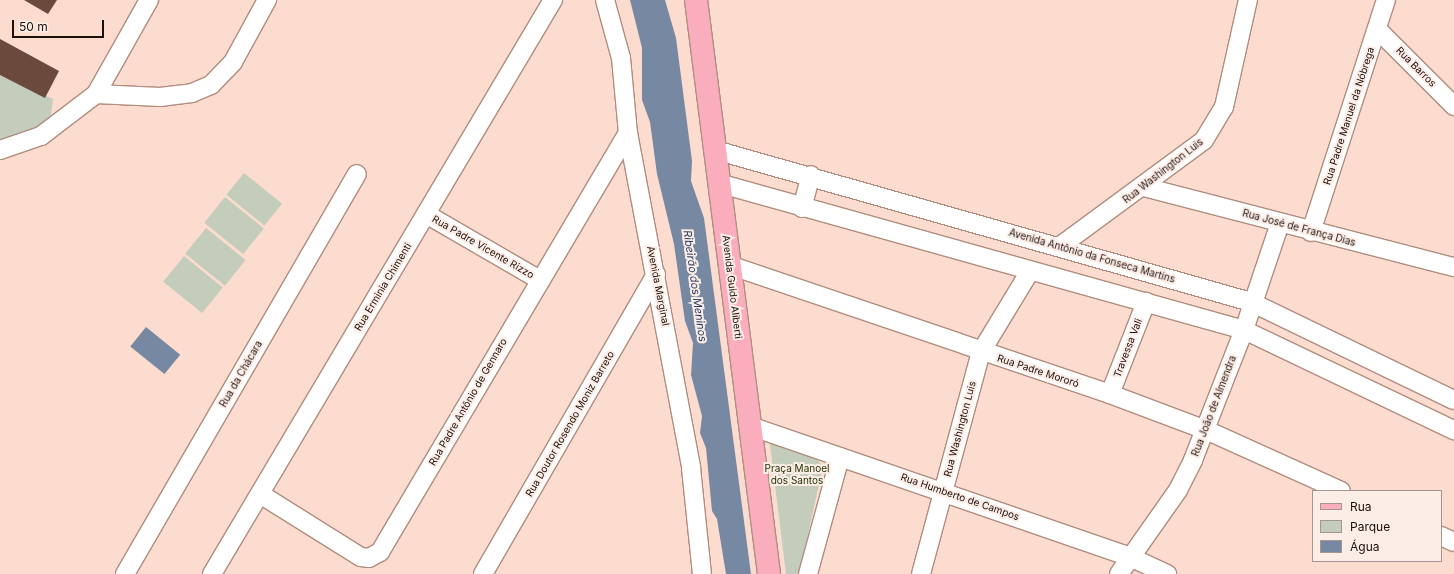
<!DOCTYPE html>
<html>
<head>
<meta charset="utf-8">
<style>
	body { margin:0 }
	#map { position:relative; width:1454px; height:574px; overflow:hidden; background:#fbdccf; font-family:Inter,sans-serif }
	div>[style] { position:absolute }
	.green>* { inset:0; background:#c4cdbb; transform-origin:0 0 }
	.water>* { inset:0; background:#7788a2; transform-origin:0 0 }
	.building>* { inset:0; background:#6a4a3d }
	.roads { filter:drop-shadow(1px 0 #b08d7e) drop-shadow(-1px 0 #b08d7e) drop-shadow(0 1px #b08d7e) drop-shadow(0 -1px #b08d7e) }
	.minor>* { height:18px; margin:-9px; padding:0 9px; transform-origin:9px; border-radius:9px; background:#fff }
	.major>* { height:22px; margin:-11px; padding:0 11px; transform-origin:11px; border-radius:11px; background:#faadbd }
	span { translate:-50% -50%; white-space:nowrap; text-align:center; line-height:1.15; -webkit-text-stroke:4px #fdede7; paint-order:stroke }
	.street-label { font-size:10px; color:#1c100a }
	.park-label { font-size:10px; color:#233403 }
	.water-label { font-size:11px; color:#233c62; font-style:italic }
	.legend { position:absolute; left:1312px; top:490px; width:130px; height:72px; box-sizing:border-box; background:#fdede7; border:1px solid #a3958f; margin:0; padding:5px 7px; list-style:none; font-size:12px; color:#1c100a }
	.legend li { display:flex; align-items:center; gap:8px; height:20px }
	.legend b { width:20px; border:1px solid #a3958f }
	.scale { position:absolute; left:12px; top:20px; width:92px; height:18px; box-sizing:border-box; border:2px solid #1c100a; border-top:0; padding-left:5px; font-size:12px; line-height:14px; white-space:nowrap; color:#1c100a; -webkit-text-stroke:3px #fdede7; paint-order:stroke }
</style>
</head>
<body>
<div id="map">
	<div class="green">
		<div style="clip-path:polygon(0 75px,53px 99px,50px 121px,22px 139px,0 144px)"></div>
		<div style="left:244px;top:173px;width:49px;height:28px;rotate:39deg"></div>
		<div style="left:225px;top:197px;width:50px;height:33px;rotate:39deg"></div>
		<div style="left:206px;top:228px;width:51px;height:33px;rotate:39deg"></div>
		<div style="left:184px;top:256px;width:50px;height:33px;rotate:39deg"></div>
		<div style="clip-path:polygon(770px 444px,794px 445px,814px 455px,823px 467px,799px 574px,786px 574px)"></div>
	</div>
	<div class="water">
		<div style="clip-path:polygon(630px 0,665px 0,676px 38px,692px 161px,691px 181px,704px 218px,751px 574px,726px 574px,717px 519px,712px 511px,706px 448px,700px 433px,702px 416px,691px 375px,693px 343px,685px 321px,674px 244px,657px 174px,650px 122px,642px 100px,642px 48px)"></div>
		<div style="left:146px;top:327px;width:44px;height:25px;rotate:39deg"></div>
	</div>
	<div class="building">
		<div style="clip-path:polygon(24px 0,57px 0,48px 14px)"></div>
		<div style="clip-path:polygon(0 39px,59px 71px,45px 98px,0 75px)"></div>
	</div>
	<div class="roads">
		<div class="minor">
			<div style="left:605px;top:0;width:60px;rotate:74.6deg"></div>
			<div style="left:621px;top:58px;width:75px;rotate:84.7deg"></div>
			<div style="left:628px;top:133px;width:341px;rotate:79.3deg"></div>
			<div style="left:691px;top:468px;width:107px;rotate:84.1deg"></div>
			<div style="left:1377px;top:29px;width:109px;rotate:45deg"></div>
			<div style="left:96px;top:94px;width:64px;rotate:2.7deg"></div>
			<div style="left:160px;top:97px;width:32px;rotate:-7deg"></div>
			<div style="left:192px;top:93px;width:21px;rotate:-23deg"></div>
			<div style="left:211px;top:85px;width:32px;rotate:-46deg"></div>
			<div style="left:233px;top:62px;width:71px;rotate:-61.3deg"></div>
			<div style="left:0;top:150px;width:43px;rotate:-18.9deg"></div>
			<div style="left:41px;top:136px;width:69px;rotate:-37.4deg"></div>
			<div style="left:96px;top:94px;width:108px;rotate:-60.6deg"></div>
			<div style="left:715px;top:150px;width:557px;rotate:15.83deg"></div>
			<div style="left:1251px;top:302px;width:225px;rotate:25.8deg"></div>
			<div style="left:718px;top:183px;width:546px;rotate:15.61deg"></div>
			<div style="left:1244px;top:330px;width:233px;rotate:25.5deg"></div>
			<div style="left:1144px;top:187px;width:320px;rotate:14.5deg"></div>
			<div style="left:802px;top:208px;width:34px;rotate:-75deg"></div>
			<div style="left:426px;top:214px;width:132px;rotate:30.1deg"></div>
			<div style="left:1311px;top:232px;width:244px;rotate:-72.1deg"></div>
			<div style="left:1059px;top:247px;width:180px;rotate:-36.4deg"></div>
			<div style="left:1204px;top:140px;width:39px;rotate:-59deg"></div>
			<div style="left:1224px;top:107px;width:110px;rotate:-77.4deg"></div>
			<div style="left:729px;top:265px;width:402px;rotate:18.7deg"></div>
			<div style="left:1110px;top:394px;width:103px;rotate:20.6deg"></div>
			<div style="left:1206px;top:430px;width:148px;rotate:24.3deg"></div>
			<div style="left:1110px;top:394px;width:99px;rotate:-68.6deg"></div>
			<div style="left:750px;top:426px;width:402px;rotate:19deg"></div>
			<div style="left:1130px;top:557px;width:41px;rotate:24.7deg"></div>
			<div style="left:260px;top:494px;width:119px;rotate:32deg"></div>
			<div style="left:361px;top:557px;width:8px;rotate:7deg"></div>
			<div style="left:369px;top:558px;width:13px;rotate:-29deg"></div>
			<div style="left:380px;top:552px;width:487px;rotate:-59.4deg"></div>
			<div style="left:1441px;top:536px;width:14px;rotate:25deg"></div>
			<div style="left:125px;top:574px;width:462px;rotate:-59.9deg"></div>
			<div style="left:212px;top:574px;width:668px;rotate:-59.29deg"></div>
			<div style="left:483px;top:574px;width:346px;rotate:-60deg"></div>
			<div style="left:808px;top:574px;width:121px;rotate:-74.7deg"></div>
			<div style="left:921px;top:574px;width:230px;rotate:-74.9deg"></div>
			<div style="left:981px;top:352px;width:95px;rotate:-58.8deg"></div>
			<div style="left:1119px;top:574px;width:103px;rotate:-54.9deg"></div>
			<div style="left:1178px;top:490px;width:34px;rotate:-63deg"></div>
			<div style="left:1193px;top:460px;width:140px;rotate:-68.6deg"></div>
			<div style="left:1244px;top:330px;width:113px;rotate:-71.4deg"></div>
		</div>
		<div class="major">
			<div style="left:696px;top:0;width:579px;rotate:82.75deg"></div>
		</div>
	</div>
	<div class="street-label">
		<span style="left:1416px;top:67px;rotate:45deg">Rua Barros</span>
		<span style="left:1349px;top:116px;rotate:-72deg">Rua Padre Manuel da Nóbrega</span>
		<span style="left:1163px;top:171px;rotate:-38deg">Rua Washington Luis</span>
		<span style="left:1299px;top:228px;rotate:15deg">Rua José de França Dias</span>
		<span style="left:483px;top:247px;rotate:30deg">Rua Padre Vicente Rizzo</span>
		<span style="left:1092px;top:256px;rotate:16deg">Avenida Antônio da Fonseca Martins</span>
		<span style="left:658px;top:286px;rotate:79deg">Avenida Marginal</span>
		<span style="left:383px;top:287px;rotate:-59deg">Rua Erminia Chimenti</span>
		<span style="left:732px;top:287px;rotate:83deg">Avenida Guido Aliberti</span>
		<span style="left:1128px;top:348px;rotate:-69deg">Travessa Vali</span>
		<span style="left:1038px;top:371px;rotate:18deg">Rua Padre Mororó</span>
		<span style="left:241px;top:374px;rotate:-60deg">Rua da Chácara</span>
		<span style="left:468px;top:402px;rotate:-60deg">Rua Padre Antônio de Gennaro</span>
		<span style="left:1214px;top:406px;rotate:-69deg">Rua João de Almendra</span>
		<span style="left:570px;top:424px;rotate:-60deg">Rua Doutor Rosendo Moniz Barreto</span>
		<span style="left:960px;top:429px;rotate:-75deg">Rua Washington Luis</span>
		<span style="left:960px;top:497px;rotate:19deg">Rua Humberto de Campos</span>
	</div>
	<div class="park-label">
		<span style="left:797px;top:474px">Praça Manoel<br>dos Santos</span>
	</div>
	<div class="water-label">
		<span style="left:695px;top:286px;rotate:82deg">Ribeirão dos Meninos</span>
	</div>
	<ul class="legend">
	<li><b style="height:5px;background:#faadbd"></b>Rua</li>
	<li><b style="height:11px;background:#c4cdbb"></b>Parque</li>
	<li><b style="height:11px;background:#7788a2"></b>Água</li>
	</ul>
	<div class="scale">50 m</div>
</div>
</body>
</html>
